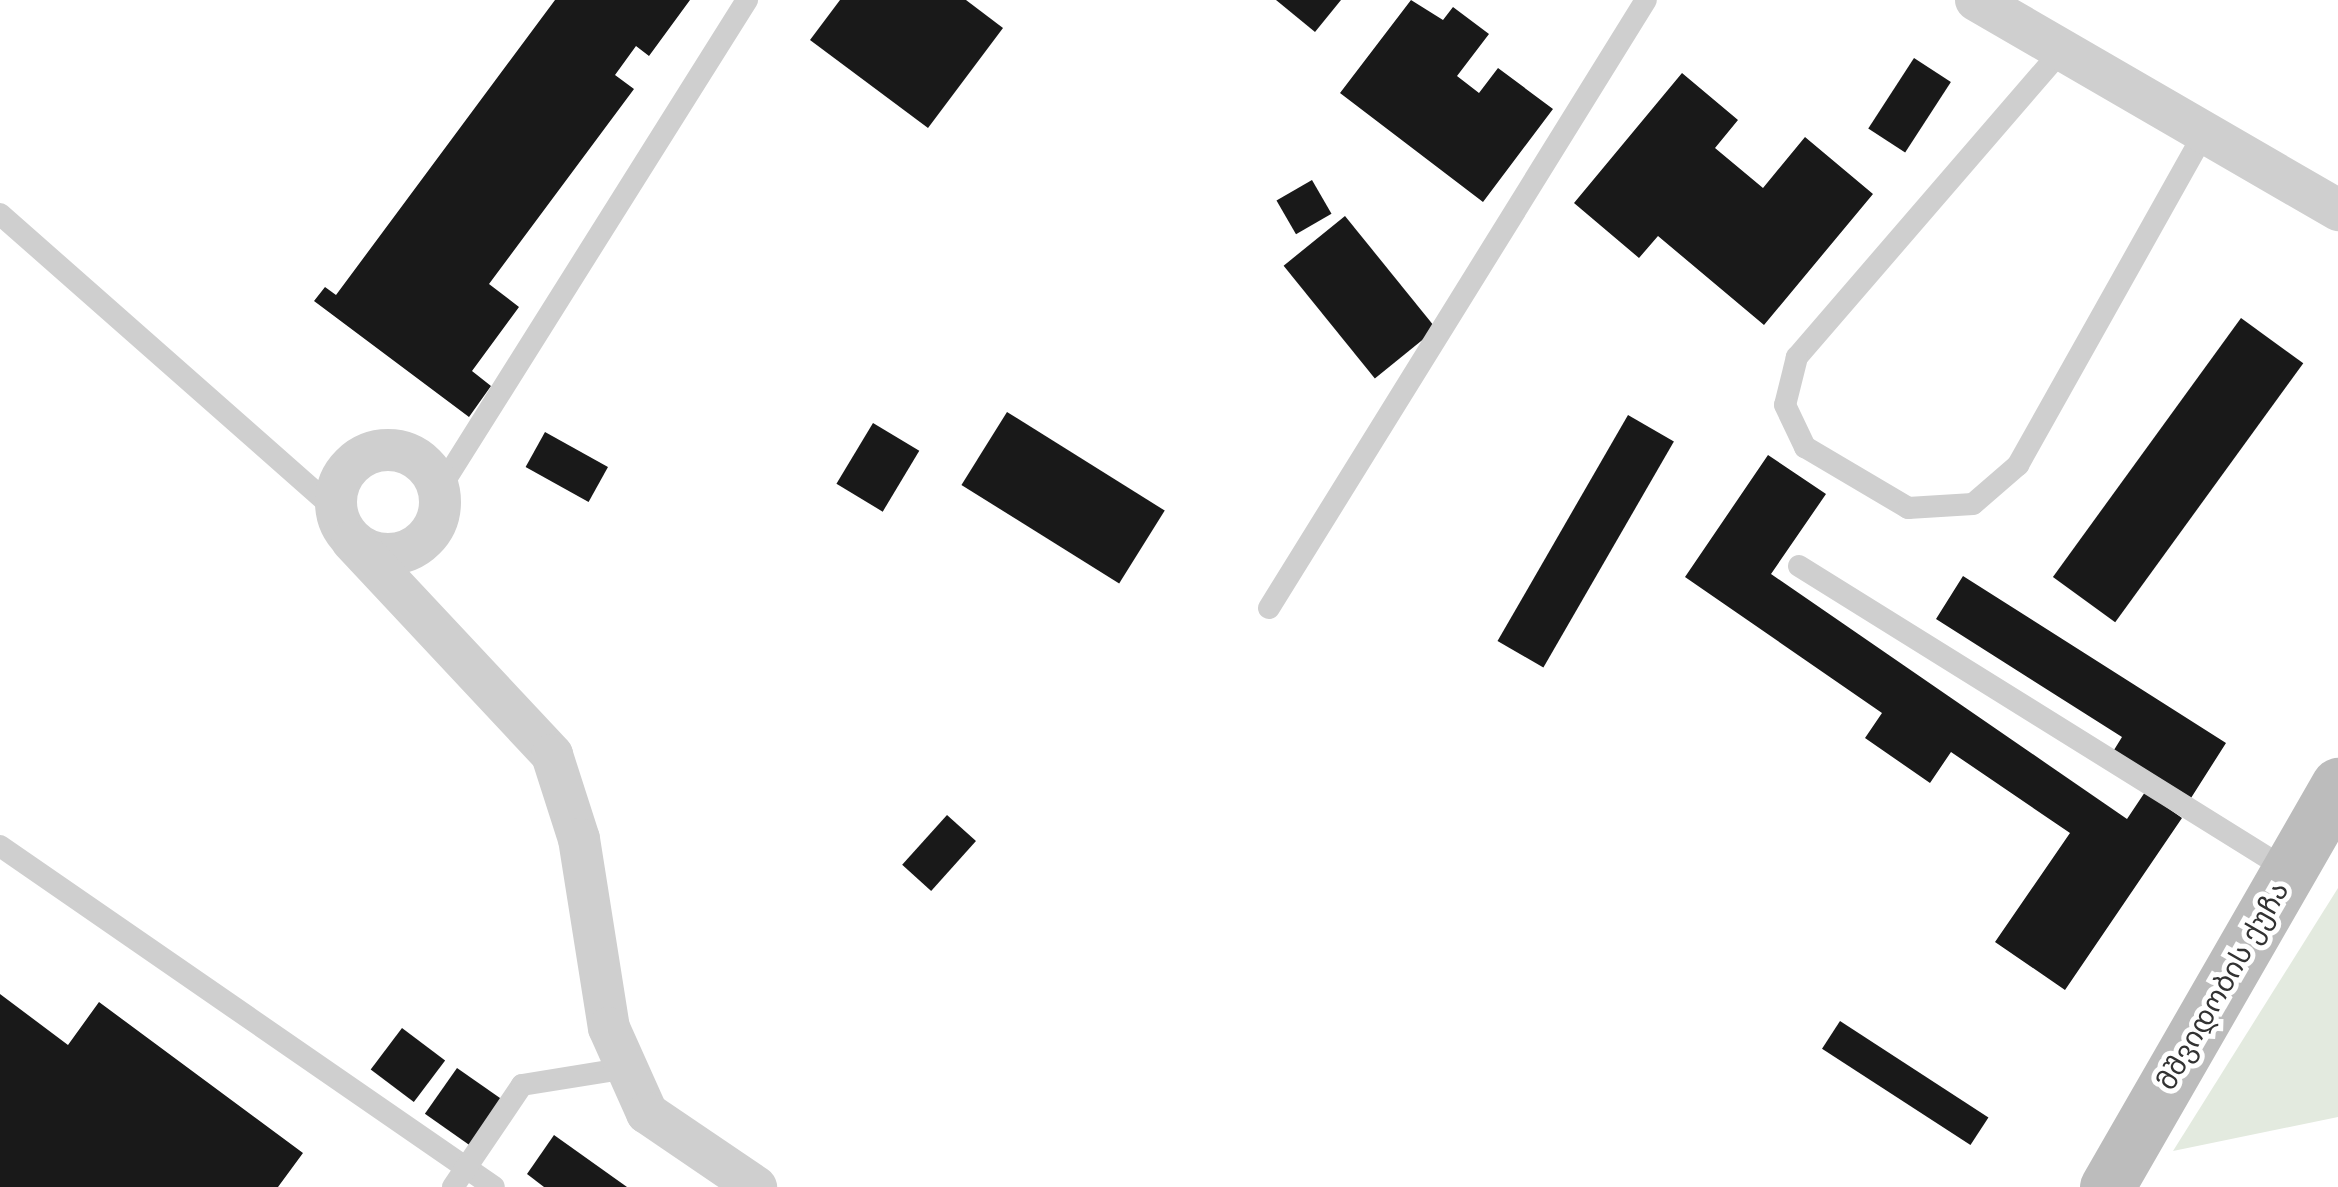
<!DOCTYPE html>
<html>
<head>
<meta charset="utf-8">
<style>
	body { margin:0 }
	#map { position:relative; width:2338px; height:1187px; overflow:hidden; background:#fff; font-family:"Varela Round","Noto Sans Georgian",sans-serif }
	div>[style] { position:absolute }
	.green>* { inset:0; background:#e3eadf }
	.building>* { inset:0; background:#191919; transform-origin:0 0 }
	.lane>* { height:22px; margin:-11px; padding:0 11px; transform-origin:11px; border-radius:11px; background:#cfcfcf }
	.street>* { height:42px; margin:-21px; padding:0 21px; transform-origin:21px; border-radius:21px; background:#cfcfcf }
	.street>.ring { margin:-21px; padding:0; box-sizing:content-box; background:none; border:42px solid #cfcfcf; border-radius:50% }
	.secondary>* { height:55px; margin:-27.5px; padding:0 27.5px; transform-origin:27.5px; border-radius:27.5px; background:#bcbcbc }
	span { translate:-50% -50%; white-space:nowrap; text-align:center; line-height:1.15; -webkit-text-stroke:10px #fff; paint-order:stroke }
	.street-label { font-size:28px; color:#323232 }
</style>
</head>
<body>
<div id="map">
	<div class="green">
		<div style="clip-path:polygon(2338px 888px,2338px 1117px,2173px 1151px)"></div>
	</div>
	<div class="building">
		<div style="clip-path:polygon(555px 0,690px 0,649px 56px,636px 46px,615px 75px,634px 89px,489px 284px,519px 307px,472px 371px,491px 386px,469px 417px,314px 301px,325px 287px,336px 295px)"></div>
		<div style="clip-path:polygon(840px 0,966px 0,1003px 28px,928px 128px,810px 40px)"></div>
		<div style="clip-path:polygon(1276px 0,1341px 0,1315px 32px)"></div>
		<div style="clip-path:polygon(1411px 0,1443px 20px,1453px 7px,1489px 34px,1457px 76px,1479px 93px,1498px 68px,1553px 109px,1483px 202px,1340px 93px)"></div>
		<div style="left:1914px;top:58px;width:44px;height:84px;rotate:33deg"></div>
		<div style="clip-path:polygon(1682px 73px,1738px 120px,1715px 148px,1763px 188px,1805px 137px,1873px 194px,1764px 325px,1658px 236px,1639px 258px,1574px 203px)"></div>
		<div style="left:1312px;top:180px;width:39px;height:41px;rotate:60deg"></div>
		<div style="left:1345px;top:216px;width:145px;height:79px;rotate:51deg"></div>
		<div style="left:2241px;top:318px;width:77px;height:320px;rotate:36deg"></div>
		<div style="left:1007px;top:412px;width:186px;height:86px;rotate:32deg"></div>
		<div style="left:1628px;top:415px;width:53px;height:261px;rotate:30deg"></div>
		<div style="left:873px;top:423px;width:54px;height:71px;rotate:31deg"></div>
		<div style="left:545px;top:432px;width:72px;height:40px;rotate:29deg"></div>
		<div style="clip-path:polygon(1768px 455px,1826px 494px,1771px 574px,2127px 819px,2145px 792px,2182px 818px,2065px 990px,1995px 942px,2070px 833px,1951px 752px,1930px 783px,1865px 738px,1882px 713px,1685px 577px)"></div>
		<div style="clip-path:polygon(1963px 576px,2226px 743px,2191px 798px,2114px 750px,2122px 737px,1936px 619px)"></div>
		<div style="left:947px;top:815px;width:39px;height:67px;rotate:42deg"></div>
		<div style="clip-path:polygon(0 994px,68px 1045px,99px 1002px,303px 1153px,278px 1187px,0 1187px)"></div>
		<div style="left:1840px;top:1021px;width:177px;height:33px;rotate:33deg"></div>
		<div style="left:402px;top:1028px;width:54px;height:52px;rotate:37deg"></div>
		<div style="left:457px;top:1068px;width:56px;height:56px;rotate:35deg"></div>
		<div style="clip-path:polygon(554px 1135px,627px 1187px,544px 1187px,527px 1174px)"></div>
	</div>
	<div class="lane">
		<div style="left:2062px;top:50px;width:406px;rotate:130.8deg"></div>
		<div style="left:1797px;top:357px;width:49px;rotate:104deg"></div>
		<div style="left:1785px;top:405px;width:47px;rotate:64.5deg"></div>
		<div style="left:1805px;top:447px;width:120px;rotate:30.6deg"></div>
		<div style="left:1908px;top:508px;width:65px;rotate:-3.5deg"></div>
		<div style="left:1973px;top:504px;width:60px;rotate:-40.9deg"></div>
		<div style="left:2018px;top:465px;width:381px;rotate:-60.7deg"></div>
		<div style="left:0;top:214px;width:446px;rotate:41.4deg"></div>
		<div style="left:439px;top:490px;width:579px;rotate:-57.85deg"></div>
		<div style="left:1799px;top:566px;width:577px;rotate:31.9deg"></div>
		<div style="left:1269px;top:608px;width:715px;rotate:-58.2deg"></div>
		<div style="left:0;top:846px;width:600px;rotate:34.62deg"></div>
		<div style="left:453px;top:1187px;width:123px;rotate:-55.9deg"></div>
		<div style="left:522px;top:1085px;width:106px;rotate:-9.2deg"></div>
	</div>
	<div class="street">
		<div style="left:1976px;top:0;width:419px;rotate:30.1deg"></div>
		<div class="ring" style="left:336px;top:450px;width:62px;height:62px"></div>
		<div style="left:352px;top:541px;width:293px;rotate:46.9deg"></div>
		<div style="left:552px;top:755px;width:88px;rotate:72.2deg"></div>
		<div style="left:579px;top:839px;width:191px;rotate:81deg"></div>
		<div style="left:609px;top:1028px;width:93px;rotate:65.9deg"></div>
		<div style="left:647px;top:1113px;width:132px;rotate:34.2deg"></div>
	</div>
	<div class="secondary">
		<div style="left:2107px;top:1187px;width:464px;rotate:-60.1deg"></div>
	</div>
	<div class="street-label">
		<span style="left:2223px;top:986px;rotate:-60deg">მშვიდობის ქუჩა</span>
	</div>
</div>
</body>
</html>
